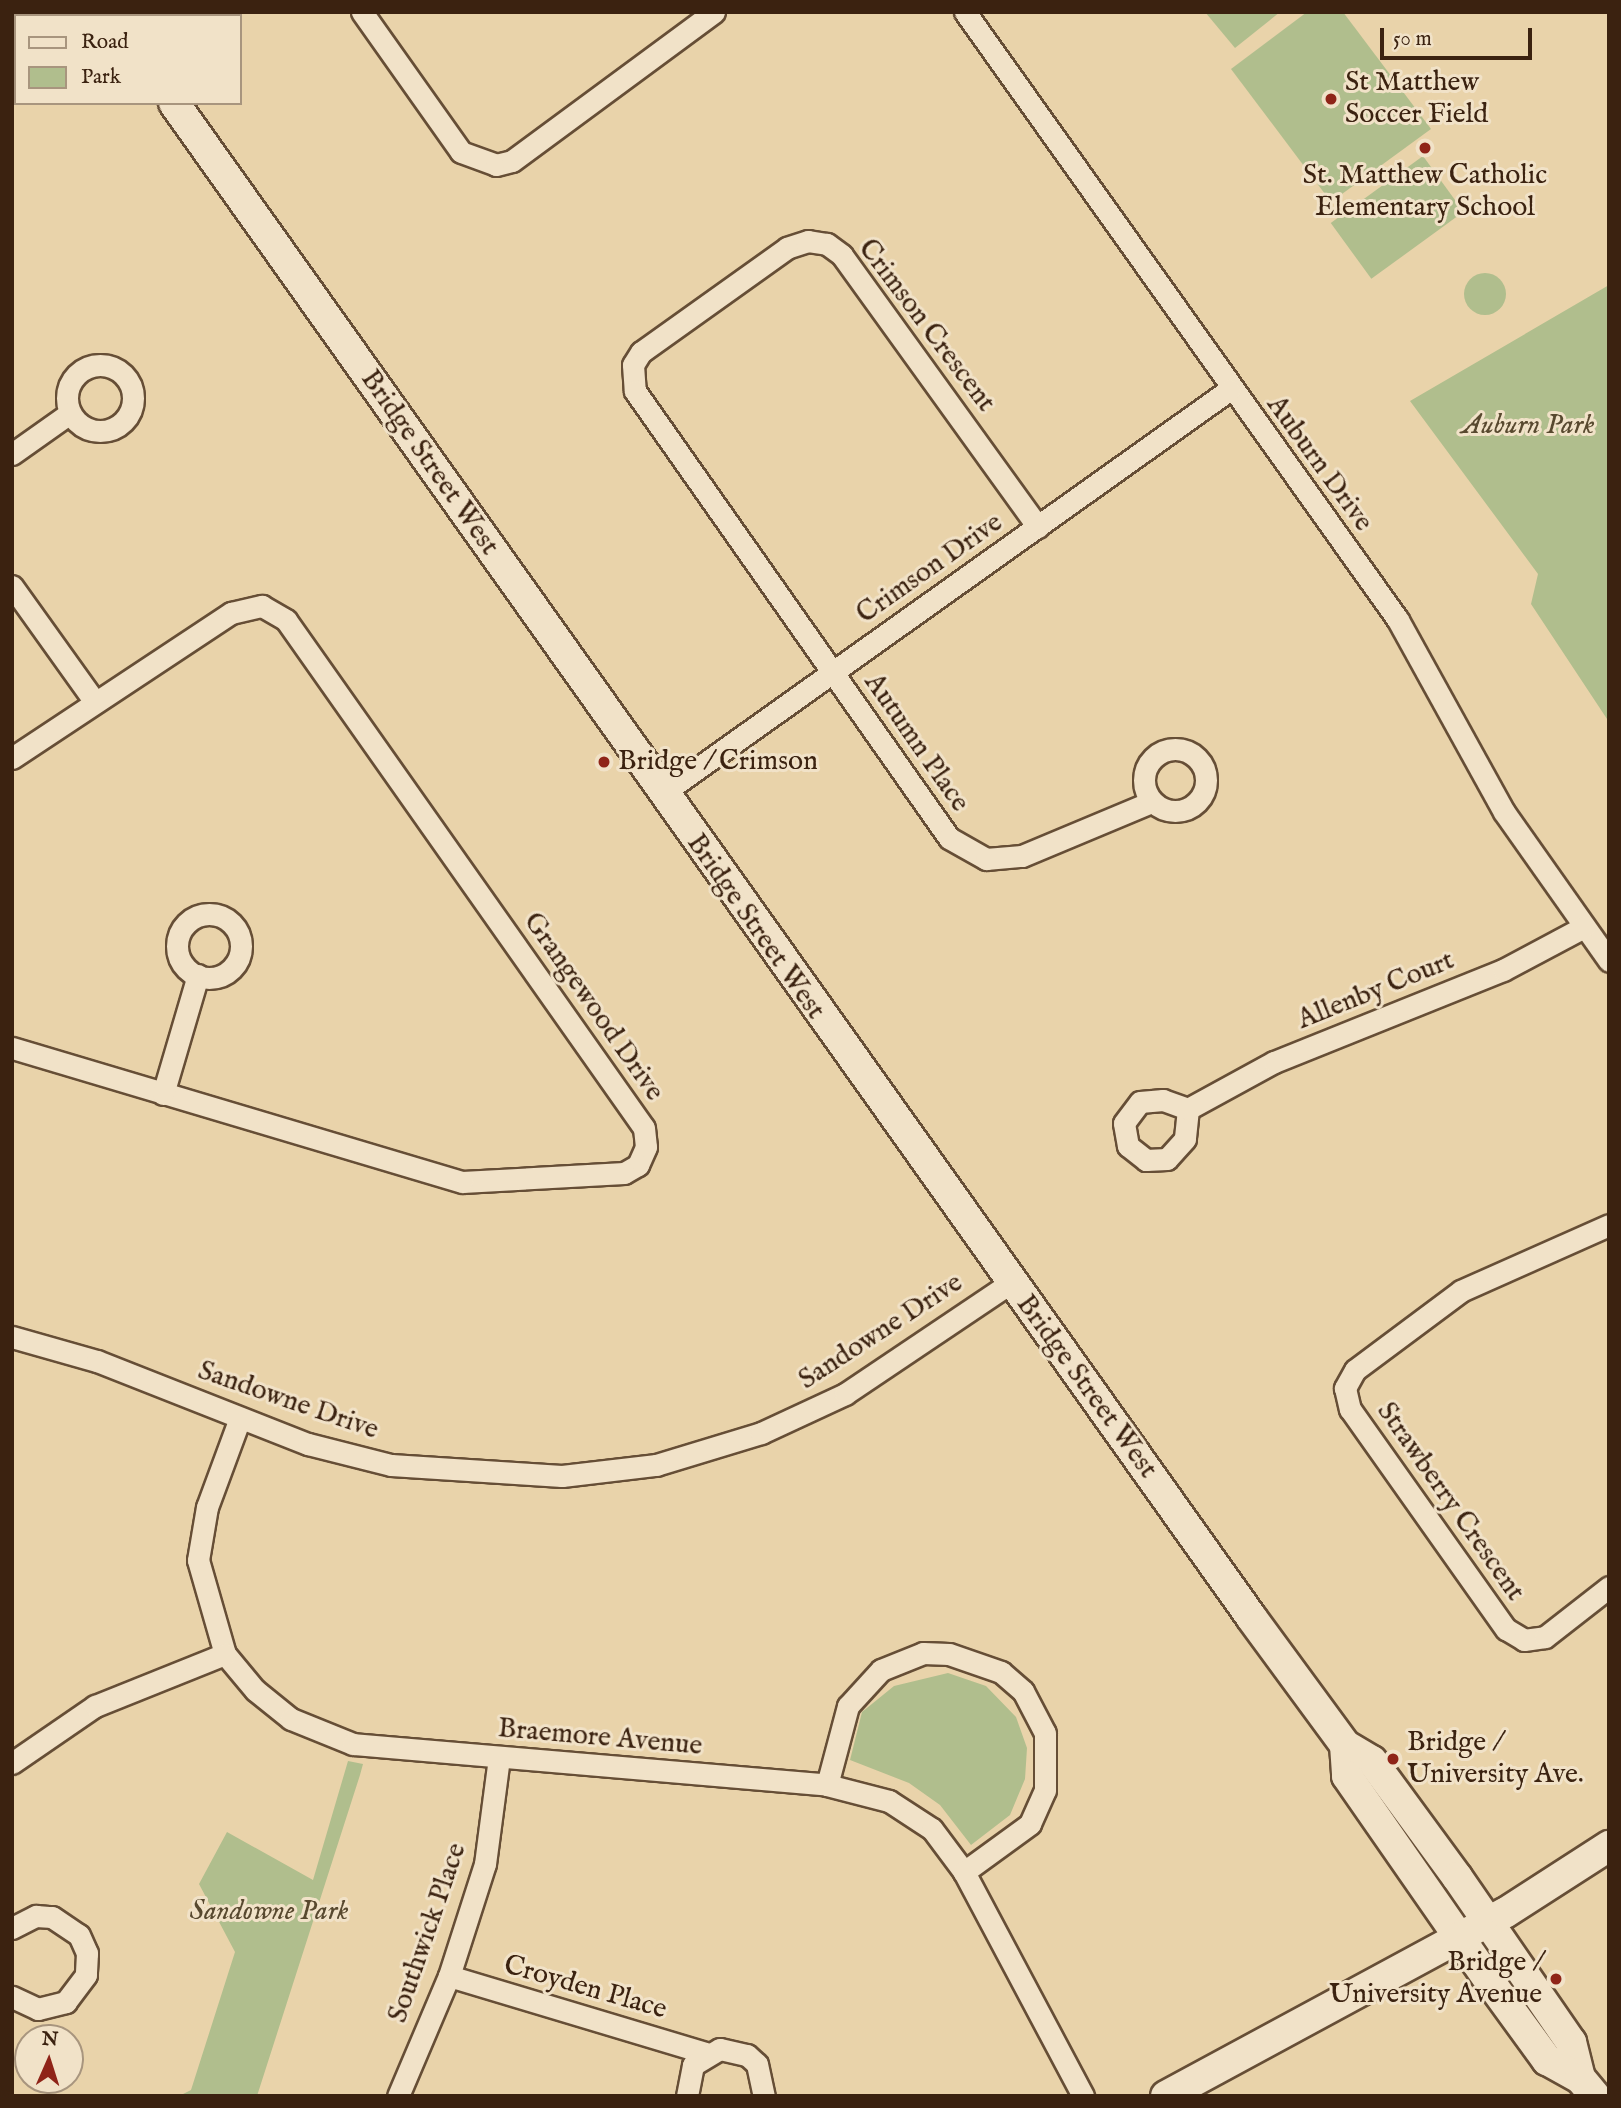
<!DOCTYPE html>
<html>
<head>
<meta charset="utf-8">
<style>
	body { margin:0 }
	#map { position:relative; width:1621px; height:2108px; overflow:hidden; background:#e9d3aa; font-family:"IM FELL English",serif }
	div>[style] { position:absolute }
	.green>* { inset:0; background:#b0be8d; transform-origin:0 0 }
	.round { border-radius:50% }
	.roads { filter:drop-shadow(2px 0 #664e36) drop-shadow(-2px 0 #664e36) drop-shadow(0 2px #664e36) drop-shadow(0 -2px #664e36) }
	.minor>* { height:21px; margin:-10.5px; padding:0 10.5px; transform-origin:10.5px; border-radius:10.5px; background:#f1e2c8 }
	.minor>.ring { margin:-10.5px; padding:0; box-sizing:content-box; background:none; border:21px solid #f1e2c8; border-radius:50% }
	.secondary>* { height:30px; margin:-15px; padding:0 15px; transform-origin:15px; border-radius:15px; background:#f1e2c8 }
	.dots>* { width:19px; height:19px; translate:-50% -50%; box-sizing:border-box; border:4px solid #f1e2c8; border-radius:50% }
	span { translate:-50% -50%; white-space:nowrap; text-align:center; line-height:1.15; -webkit-text-stroke:6px #f1e2c8; paint-order:stroke }
	.poi-label { font-size:28px; color:#3b2210 }
	.left { translate:0 -50%; text-align:left }
	.right { translate:-100% -50%; text-align:right }
	.street-label { font-size:28px; color:#3b2210 }
	.park-label { font-size:28px; color:#58492f; font-style:italic }
	.frame { position:absolute; inset:0; border:14px solid #3b2210; pointer-events:none }
	.legend { position:absolute; left:14px; top:14px; width:228px; height:91px; box-sizing:border-box; background:#f1e2c8; border:2px solid #a8957e; margin:0; padding:9px 12px; list-style:none; font-size:21px; color:#3b2210 }
	.legend li { display:flex; align-items:center; gap:14px; height:35px }
	.legend b { width:35px; border:2px solid #a8957e }
	.north { position:absolute; left:14px; top:2024px; width:70px; height:70px; box-sizing:border-box; background:#f1e2c8; border:2px solid #a8957e; border-radius:50%; rotate:3deg; font-size:19px; font-weight:700; line-height:28px; text-align:center; color:#3b2210 }
	.north::after { content:''; display:block; margin:auto; width:24px; height:32px; background:#8f2418; clip-path:polygon(50% 0,100% 100%,50% 72%,0 100%) }
	.scale { position:absolute; left:1380px; top:28px; width:152px; height:32px; box-sizing:border-box; border:4px solid #3b2210; border-top:0; padding-left:9px; font-size:21px; line-height:24px; white-space:nowrap; color:#3b2210; -webkit-text-stroke:5px #f1e2c8; paint-order:stroke }
</style>
</head>
<body>
<div id="map">
	<div class="green">
		<div style="clip-path:polygon(1205px 12px,1280px 12px,1235px 48px)"></div>
		<div style="clip-path:polygon(1307px 12px,1343px 12px,1431px 129px,1331px 202px,1231px 69px)"></div>
		<div style="left:1423px;top:156px;width:69px;height:114px;rotate:54deg"></div>
		<div class="round" style="left:1464px;top:273px;width:42px;height:42px"></div>
		<div style="clip-path:polygon(1609px 285px,1609px 722px,1531px 604px,1538px 574px,1410px 401px)"></div>
		<div style="clip-path:polygon(948px 1673px,986px 1686px,1016px 1717px,1027px 1748px,1025px 1779px,1010px 1815px,971px 1845px,940px 1805px,909px 1783px,850px 1760px,862px 1712px,894px 1686px)"></div>
		<div style="clip-path:polygon(348px 1761px,363px 1764px,360px 1775px,257px 2096px,179px 2096px,191px 2090px,235px 1952px,199px 1884px,227px 1832px,313px 1880px)"></div>
	</div>
	<div class="roads">
		<div class="minor">
			<div style="left:362px;top:12px;width:171px;rotate:54.7deg"></div>
			<div style="left:461px;top:152px;width:37px;rotate:20deg"></div>
			<div style="left:496px;top:165px;width:16px;rotate:-14deg"></div>
			<div style="left:512px;top:161px;width:251px;rotate:-36.4deg"></div>
			<div style="left:965px;top:12px;width:746px;rotate:54.54deg"></div>
			<div style="left:1398px;top:620px;width:219px;rotate:61.1deg"></div>
			<div style="left:1504px;top:812px;width:182px;rotate:54.8deg"></div>
			<div class="ring" style="left:67px;top:365px;width:45px;height:45px"></div>
			<div style="left:12px;top:454px;width:71px;rotate:-35.3deg"></div>
			<div style="left:1038px;top:527px;width:335px;rotate:-125.8deg"></div>
			<div style="left:842px;top:255px;width:19px;rotate:-144deg"></div>
			<div style="left:827px;top:244px;width:19px;rotate:-171deg"></div>
			<div style="left:808px;top:241px;width:22px;rotate:162deg"></div>
			<div style="left:787px;top:248px;width:179px;rotate:144.5deg"></div>
			<div style="left:641px;top:352px;width:15px;rotate:122deg"></div>
			<div style="left:633px;top:365px;width:26px;rotate:86deg"></div>
			<div style="left:635px;top:391px;width:546px;rotate:54.91deg"></div>
			<div style="left:949px;top:838px;width:43px;rotate:29.6deg"></div>
			<div style="left:986px;top:859px;width:36px;rotate:-5deg"></div>
			<div style="left:1022px;top:856px;width:140px;rotate:-22.7deg"></div>
			<div style="left:12px;top:586px;width:143px;rotate:54.4deg"></div>
			<div class="ring" style="left:1144px;top:749px;width:41px;height:41px"></div>
			<div style="left:12px;top:758px;width:263px;rotate:-33.5deg"></div>
			<div style="left:231px;top:613px;width:32px;rotate:-13deg"></div>
			<div style="left:262px;top:606px;width:28px;rotate:30deg"></div>
			<div style="left:286px;top:620px;width:621px;rotate:54.83deg"></div>
			<div style="left:644px;top:1128px;width:19px;rotate:84deg"></div>
			<div style="left:646px;top:1147px;width:20px;rotate:114deg"></div>
			<div style="left:638px;top:1165px;width:16px;rotate:150deg"></div>
			<div style="left:624px;top:1173px;width:162px;rotate:176.8deg"></div>
			<div style="left:462px;top:1182px;width:470px;rotate:-163.4deg"></div>
			<div style="left:663px;top:793px;width:695px;rotate:-35.45deg"></div>
			<div class="ring" style="left:177px;top:914px;width:43px;height:43px"></div>
			<div style="left:163px;top:1094px;width:124px;rotate:-73.6deg"></div>
			<div style="left:1188px;top:1109px;width:30px;rotate:96deg"></div>
			<div style="left:1185px;top:1139px;width:27px;rotate:132deg"></div>
			<div style="left:1167px;top:1159px;width:21px;rotate:177deg"></div>
			<div style="left:1146px;top:1160px;width:23px;rotate:-142deg"></div>
			<div style="left:1128px;top:1146px;width:23px;rotate:-100deg"></div>
			<div style="left:1124px;top:1123px;width:26px;rotate:-53deg"></div>
			<div style="left:1140px;top:1102px;width:23px;rotate:-5deg"></div>
			<div style="left:1163px;top:1100px;width:27px;rotate:20deg"></div>
			<div style="left:1188px;top:1109px;width:98px;rotate:-28.7deg"></div>
			<div style="left:1274px;top:1062px;width:247px;rotate:-21.9deg"></div>
			<div style="left:1503px;top:970px;width:92px;rotate:-28deg"></div>
			<div style="left:1609px;top:1225px;width:162px;rotate:156deg"></div>
			<div style="left:1461px;top:1291px;width:132px;rotate:143.3deg"></div>
			<div style="left:1355px;top:1370px;width:21px;rotate:119deg"></div>
			<div style="left:1345px;top:1388px;width:22px;rotate:77deg"></div>
			<div style="left:1350px;top:1409px;width:270px;rotate:54.7deg"></div>
			<div style="left:1506px;top:1629px;width:21px;rotate:31deg"></div>
			<div style="left:1524px;top:1640px;width:21px;rotate:-8deg"></div>
			<div style="left:1545px;top:1637px;width:81px;rotate:-38deg"></div>
			<div style="left:12px;top:1337px;width:88px;rotate:15.8deg"></div>
			<div style="left:97px;top:1361px;width:227px;rotate:21.5deg"></div>
			<div style="left:308px;top:1444px;width:86px;rotate:14.2deg"></div>
			<div style="left:391px;top:1465px;width:171px;rotate:3.7deg"></div>
			<div style="left:562px;top:1476px;width:95px;rotate:-6.7deg"></div>
			<div style="left:656px;top:1465px;width:110px;rotate:-16.9deg"></div>
			<div style="left:761px;top:1433px;width:93px;rotate:-24.9deg"></div>
			<div style="left:845px;top:1394px;width:199px;rotate:-33.9deg"></div>
			<div style="left:240px;top:1418px;width:95px;rotate:110.3deg"></div>
			<div style="left:207px;top:1507px;width:54px;rotate:99.6deg"></div>
			<div style="left:198px;top:1560px;width:98px;rotate:74deg"></div>
			<div style="left:225px;top:1654px;width:47px;rotate:50.2deg"></div>
			<div style="left:255px;top:1690px;width:46px;rotate:38.9deg"></div>
			<div style="left:291px;top:1719px;width:67px;rotate:22deg"></div>
			<div style="left:353px;top:1744px;width:476px;rotate:4.9deg"></div>
			<div style="left:827px;top:1785px;width:64px;rotate:14.5deg"></div>
			<div style="left:889px;top:1801px;width:51px;rotate:33.1deg"></div>
			<div style="left:932px;top:1829px;width:54px;rotate:53.3deg"></div>
			<div style="left:964px;top:1872px;width:254px;rotate:62deg"></div>
			<div style="left:12px;top:1763px;width:101px;rotate:-34.5deg"></div>
			<div style="left:95px;top:1706px;width:140px;rotate:-21.8deg"></div>
			<div style="left:827px;top:1785px;width:82px;rotate:-75.1deg"></div>
			<div style="left:848px;top:1706px;width:49px;rotate:-47.5deg"></div>
			<div style="left:881px;top:1670px;width:45px;rotate:-22deg"></div>
			<div style="left:923px;top:1653px;width:26px;rotate:2deg"></div>
			<div style="left:949px;top:1654px;width:55px;rotate:19.1deg"></div>
			<div style="left:1001px;top:1672px;width:29px;rotate:41deg"></div>
			<div style="left:1023px;top:1691px;width:47px;rotate:62.4deg"></div>
			<div style="left:1045px;top:1733px;width:57px;rotate:90deg"></div>
			<div style="left:1045px;top:1790px;width:37px;rotate:114deg"></div>
			<div style="left:1030px;top:1824px;width:82px;rotate:144deg"></div>
			<div style="left:12px;top:1928px;width:27px;rotate:-27deg"></div>
			<div style="left:36px;top:1916px;width:16px;rotate:4deg"></div>
			<div style="left:52px;top:1917px;width:32px;rotate:34deg"></div>
			<div style="left:79px;top:1935px;width:20px;rotate:66deg"></div>
			<div style="left:87px;top:1953px;width:22px;rotate:93deg"></div>
			<div style="left:86px;top:1975px;width:34px;rotate:127deg"></div>
			<div style="left:66px;top:2002px;width:29px;rotate:166deg"></div>
			<div style="left:38px;top:2009px;width:29px;rotate:-155deg"></div>
			<div style="left:449px;top:1976px;width:268px;rotate:16.7deg"></div>
			<div style="left:398px;top:2096px;width:130px;rotate:-67deg"></div>
			<div style="left:449px;top:1976px;width:118px;rotate:-72.2deg"></div>
			<div style="left:485px;top:1864px;width:108px;rotate:-82.5deg"></div>
			<div style="left:687px;top:2096px;width:32px;rotate:-79deg"></div>
			<div style="left:693px;top:2065px;width:31px;rotate:-31deg"></div>
			<div style="left:720px;top:2049px;width:28px;rotate:13deg"></div>
			<div style="left:747px;top:2055px;width:13px;rotate:42deg"></div>
			<div style="left:757px;top:2064px;width:33px;rotate:78deg"></div>
		</div>
		<div class="secondary">
			<div style="left:109px;top:12px;width:4px;rotate:63deg"></div>
			<div style="left:174px;top:103px;width:1858px;rotate:54.57deg"></div>
			<div style="left:1251px;top:1617px;width:159px;rotate:53.7deg"></div>
			<div style="left:1345px;top:1745px;width:31px;rotate:31deg"></div>
			<div style="left:1372px;top:1761px;width:144px;rotate:53.8deg"></div>
			<div style="left:1457px;top:1877px;width:201px;rotate:55.4deg"></div>
			<div style="left:1571px;top:2042px;width:37px;rotate:76deg"></div>
			<div style="left:1345px;top:1745px;width:31px;rotate:86deg"></div>
			<div style="left:1347px;top:1776px;width:256px;rotate:55.2deg"></div>
			<div style="left:1493px;top:1986px;width:92px;rotate:53.9deg"></div>
			<div style="left:1547px;top:2060px;width:38px;rotate:29deg"></div>
			<div style="left:1580px;top:2078px;width:23px;rotate:50deg"></div>
			<div style="left:1166px;top:2096px;width:385px;rotate:-28.4deg"></div>
			<div style="left:1505px;top:1913px;width:124px;rotate:-32.8deg"></div>
		</div>
	</div>
	<div class="dots">
		<div style="left:1331px;top:99px;background:#8f2418"></div>
		<div style="left:1425px;top:148px;background:#8f2418"></div>
		<div style="left:604px;top:762px;background:#8f2418"></div>
		<div style="left:1393px;top:1759px;background:#8f2418"></div>
		<div style="left:1556px;top:1979px;background:#8f2418"></div>
	</div>
	<div class="poi-label">
		<span class="left" style="left:1345px;top:99px">St Matthew<br>Soccer Field</span>
		<span style="left:1425px;top:192px">St. Matthew Catholic<br>Elementary School</span>
		<span class="left" style="left:618px;top:762px">Bridge / Crimson</span>
		<span class="left" style="left:1407px;top:1759px">Bridge /<br>University Ave.</span>
		<span class="right" style="left:1542px;top:1979px">Bridge /<br>University Avenue</span>
	</div>
	<div class="street-label">
		<span style="left:926px;top:326px;rotate:53deg">Crimson Crescent</span>
		<span style="left:429px;top:463px;rotate:55deg">Bridge Street West</span>
		<span style="left:1319px;top:464px;rotate:54deg">Auburn Drive</span>
		<span style="left:930px;top:569px;rotate:-35deg">Crimson Drive</span>
		<span style="left:916px;top:743px;rotate:55deg">Autumn Place</span>
		<span style="left:755px;top:927px;rotate:55deg">Bridge Street West</span>
		<span style="left:1376px;top:991px;rotate:-22deg">Allenby Court</span>
		<span style="left:593px;top:1007px;rotate:55deg">Grangewood Drive</span>
		<span style="left:881px;top:1332px;rotate:-33deg">Sandowne Drive</span>
		<span style="left:1086px;top:1387px;rotate:54deg">Bridge Street West</span>
		<span style="left:288px;top:1401px;rotate:19deg">Sandowne Drive</span>
		<span style="left:1450px;top:1502px;rotate:55deg">Strawberry Crescent</span>
		<span style="left:600px;top:1738px;rotate:5deg">Braemore Avenue</span>
		<span style="left:428px;top:1933px;rotate:-71deg">Southwick Place</span>
		<span style="left:585px;top:1988px;rotate:16deg">Croyden Place</span>
	</div>
	<div class="park-label">
		<span style="left:1528px;top:426px">Auburn Park</span>
		<span style="left:269px;top:1912px">Sandowne Park</span>
	</div>
	<div class="frame"></div>
	<ul class="legend">
	<li><b style="height:9px;background:#f1e2c8"></b>Road</li>
	<li><b style="height:19px;background:#b0be8d"></b>Park</li>
	</ul>
	<div class="north">N</div>
	<div class="scale">50 m</div>
</div>
</body>
</html>
